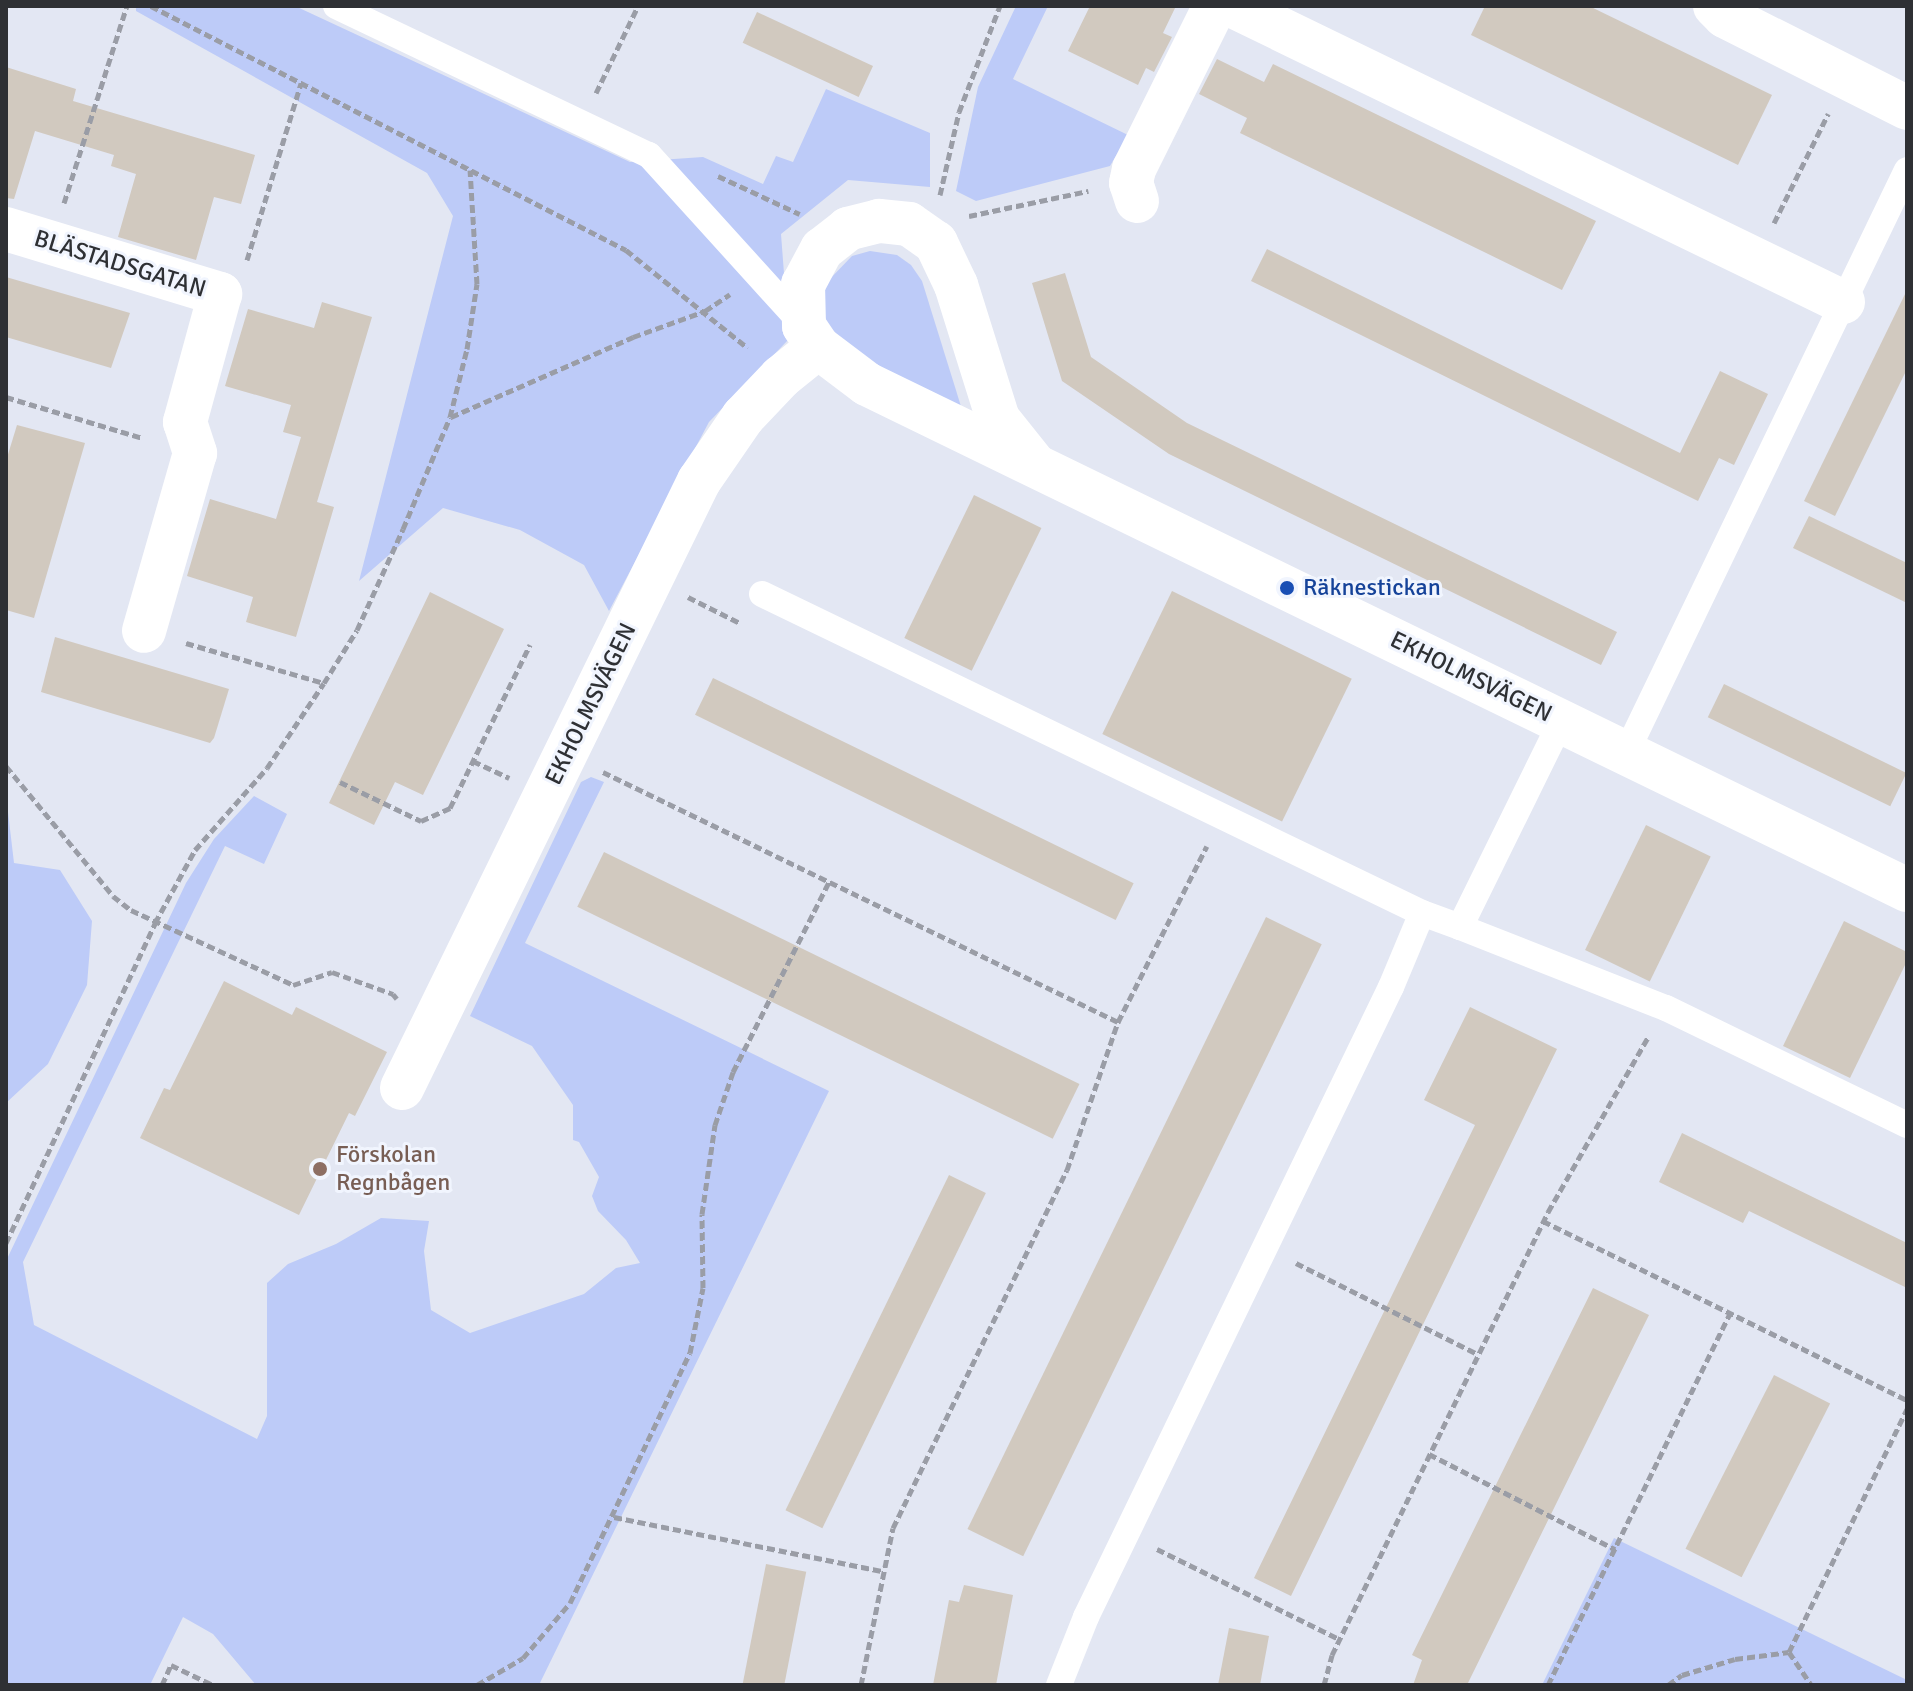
<!DOCTYPE html>
<html>
<head>
<meta charset="utf-8">
<style>
	body { margin:0 }
	#map { position:relative; width:1913px; height:1691px; overflow:hidden; background:#e3e7f3; font-family:Signika,sans-serif }
	div>[style] { position:absolute }
	.green>* { inset:0; background:#bdcbf8 }
	.building>* { inset:0; background:#d1c9bf; transform-origin:0 0 }
	.path>* { height:5px; margin-top:-2.5px; transform-origin:0; background:repeating-linear-gradient(90deg,#9a9da6 0 8px,transparent 0 12px) }
	.service>* { height:26px; margin:-13px; padding:0 13px; transform-origin:13px; border-radius:13px; background:#fff }
	.minor>* { height:44px; margin:-22px; padding:0 22px; transform-origin:22px; border-radius:22px; background:#fff }
	.tertiary>* { height:44px; margin:-22px; padding:0 22px; transform-origin:22px; border-radius:22px; background:#fff }
	.dots>* { width:22px; height:22px; translate:-50% -50%; box-sizing:border-box; border:4px solid #f1f5fe; border-radius:50% }
	span { translate:-50% -50%; white-space:nowrap; text-align:center; line-height:1.15; -webkit-text-stroke:6px #f1f5fe; paint-order:stroke }
	.street-label { font-size:24px; color:#2e3034 }
	.transit-label { font-size:24px; color:#164399 }
	.left { translate:0 -50%; text-align:left }
	.education-label { font-size:24px; color:#785e54 }
	.frame { position:absolute; inset:0; border:8px solid #2e3034; pointer-events:none }
</style>
</head>
<body>
<div id="map">
	<div class="green">
		<div style="clip-path:polygon(136px 6px,295px 6px,630px 162px,703px 157px,763px 184px,776px 156px,793px 162px,826px 89px,930px 133px,930px 187px,848px 180px,781px 234px,789px 339px,709px 422px,609px 611px,584px 565px,520px 530px,443px 508px,359px 581px,453px 216px,427px 173px,136px 11px)"></div>
		<div style="clip-path:polygon(1016px 6px,1048px 6px,1013px 79px,1128px 135px,1110px 166px,976px 201px,956px 191px,978px 87px)"></div>
		<div style="clip-path:polygon(870px 251px,897px 255px,911px 265px,922px 281px,964px 416px,853px 357px,823px 318px,820px 300px,827px 282px,852px 256px)"></div>
		<div style="clip-path:polygon(591px 777px,604px 782px,525px 943px,829px 1091px,539px 1685px,256px 1685px,213px 1634px,183px 1617px,150px 1685px,6px 1685px,6px 1261px,186px 883px,214px 839px,254px 796px,287px 814px,264px 864px,225px 846px,23px 1262px,34px 1325px,257px 1439px,267px 1416px,267px 1283px,288px 1264px,336px 1244px,381px 1218px,429px 1221px,424px 1251px,431px 1310px,470px 1333px,584px 1294px,616px 1268px,640px 1263px,626px 1240px,598px 1211px,592px 1196px,599px 1177px,579px 1142px,573px 1140px,573px 1105px,532px 1046px,470px 1016px,581px 782px)"></div>
		<div style="clip-path:polygon(6px 795px,14px 863px,60px 870px,92px 921px,87px 985px,48px 1064px,6px 1103px)"></div>
		<div style="clip-path:polygon(1614px 1538px,1907px 1680px,1907px 1685px,1542px 1685px)"></div>
	</div>
	<div class="building">
		<div style="clip-path:polygon(1090px 6px,1176px 6px,1163px 33px,1172px 37px,1154px 72px,1146px 68px,1138px 85px,1068px 51px)"></div>
		<div style="clip-path:polygon(1485px 6px,1589px 6px,1772px 95px,1738px 165px,1471px 35px)"></div>
		<div style="left:757px;top:12px;width:128px;height:34px;rotate:25deg"></div>
		<div style="clip-path:polygon(1217px 59px,1264px 82px,1273px 64px,1596px 221px,1562px 290px,1240px 133px,1247px 118px,1199px 94px)"></div>
		<div style="clip-path:polygon(6px 67px,76px 89px,73px 101px,255px 155px,241px 204px,214px 197px,196px 260px,118px 237px,136px 174px,111px 166px,114px 155px,35px 131px,14px 199px,6px 198px)"></div>
		<div style="clip-path:polygon(1267px 249px,1680px 453px,1720px 371px,1768px 394px,1734px 465px,1719px 458px,1698px 501px,1251px 281px)"></div>
		<div style="clip-path:polygon(1065px 273px,1091px 357px,1187px 423px,1617px 632px,1601px 665px,1169px 454px,1062px 381px,1032px 283px)"></div>
		<div style="clip-path:polygon(6px 277px,130px 313px,111px 368px,6px 337px)"></div>
		<div style="clip-path:polygon(1907px 290px,1907px 369px,1835px 516px,1804px 501px)"></div>
		<div style="clip-path:polygon(322px 302px,372px 317px,317px 502px,334px 507px,296px 637px,246px 622px,253px 597px,187px 576px,210px 499px,276px 519px,301px 437px,283px 432px,291px 405px,225px 386px,248px 309px,314px 328px)"></div>
		<div style="clip-path:polygon(17px 425px,85px 443px,34px 618px,6px 610px,6px 461px)"></div>
		<div style="left:974px;top:495px;width:75px;height:159px;rotate:26deg"></div>
		<div style="clip-path:polygon(1809px 516px,1907px 563px,1907px 603px,1793px 548px)"></div>
		<div style="left:1172px;top:591px;width:200px;height:159px;rotate:26deg"></div>
		<div style="clip-path:polygon(430px 592px,504px 629px,423px 795px,395px 782px,374px 825px,329px 803px)"></div>
		<div style="clip-path:polygon(55px 637px,229px 689px,214px 738px,210px 743px,41px 692px)"></div>
		<div style="left:713px;top:678px;width:468px;height:41px;rotate:26deg"></div>
		<div style="left:1724px;top:684px;width:203px;height:37px;rotate:26deg"></div>
		<div style="left:1646px;top:825px;width:72px;height:139px;rotate:26deg"></div>
		<div style="left:604px;top:852px;width:529px;height:61px;rotate:26deg"></div>
		<div style="left:1266px;top:917px;width:62px;height:681px;rotate:26deg"></div>
		<div style="clip-path:polygon(1844px 921px,1907px 952px,1907px 961px,1850px 1078px,1783px 1046px)"></div>
		<div style="clip-path:polygon(224px 981px,292px 1015px,296px 1007px,387px 1052px,355px 1116px,349px 1113px,299px 1215px,140px 1138px,164px 1088px,170px 1090px)"></div>
		<div style="clip-path:polygon(1470px 1007px,1557px 1049px,1291px 1596px,1254px 1578px,1475px 1125px,1424px 1100px)"></div>
		<div style="clip-path:polygon(1682px 1133px,1907px 1243px,1907px 1288px,1749px 1211px,1743px 1223px,1659px 1182px)"></div>
		<div style="left:949px;top:1175px;width:41px;height:373px;rotate:26deg"></div>
		<div style="clip-path:polygon(1593px 1288px,1649px 1315px,1467px 1685px,1413px 1685px,1422px 1660px,1412px 1655px)"></div>
		<div style="left:1774px;top:1375px;width:63px;height:195px;rotate:27deg"></div>
		<div style="left:766px;top:1564px;width:41px;height:123px;rotate:11deg"></div>
		<div style="clip-path:polygon(964px 1585px,1013px 1595px,996px 1685px,933px 1685px,949px 1600px,959px 1602px)"></div>
		<div style="clip-path:polygon(1229px 1628px,1269px 1636px,1260px 1685px,1218px 1685px)"></div>
	</div>
	<div class="path">
		<div style="left:151px;top:6px;width:534px;rotate:27.19deg"></div>
		<div style="left:626px;top:250px;width:156px;rotate:38.8deg"></div>
		<div style="left:596px;top:93px;width:97px;rotate:-64.2deg"></div>
		<div style="left:718px;top:176px;width:90px;rotate:24.9deg"></div>
		<div style="left:940px;top:195px;width:85px;rotate:-77.1deg"></div>
		<div style="left:959px;top:112px;width:114px;rotate:-68.9deg"></div>
		<div style="left:64px;top:203px;width:207px;rotate:-72.3deg"></div>
		<div style="left:969px;top:216px;width:122px;rotate:-11.9deg"></div>
		<div style="left:1774px;top:223px;width:122px;rotate:-63.6deg"></div>
		<div style="left:247px;top:260px;width:185px;rotate:-73deg"></div>
		<div style="left:6px;top:397px;width:143px;rotate:16.7deg"></div>
		<div style="left:451px;top:417px;width:199px;rotate:-23.7deg"></div>
		<div style="left:633px;top:337px;width:77px;rotate:-19.9deg"></div>
		<div style="left:705px;top:311px;width:30px;rotate:-34deg"></div>
		<div style="left:688px;top:597px;width:58px;rotate:26.6deg"></div>
		<div style="left:186px;top:643px;width:144px;rotate:16.2deg"></div>
		<div style="left:473px;top:761px;width:40px;rotate:25deg"></div>
		<div style="left:6px;top:766px;width:168px;rotate:50.5deg"></div>
		<div style="left:113px;top:896px;width:23px;rotate:38deg"></div>
		<div style="left:131px;top:910px;width:179px;rotate:24.8deg"></div>
		<div style="left:293px;top:985px;width:41px;rotate:-18.4deg"></div>
		<div style="left:332px;top:972px;width:65px;rotate:19.8deg"></div>
		<div style="left:393px;top:994px;width:6px;rotate:51deg"></div>
		<div style="left:603px;top:772px;width:572px;rotate:25.89deg"></div>
		<div style="left:1118px;top:1022px;width:197px;rotate:-63.2deg"></div>
		<div style="left:340px;top:782px;width:90px;rotate:25.7deg"></div>
		<div style="left:421px;top:821px;width:32px;rotate:-24deg"></div>
		<div style="left:450px;top:808px;width:182px;rotate:-63.9deg"></div>
		<div style="left:1543px;top:1221px;width:406px;rotate:26.2deg"></div>
		<div style="left:6px;top:1243px;width:353px;rotate:-65deg"></div>
		<div style="left:155px;top:923px;width:83px;rotate:-61.3deg"></div>
		<div style="left:195px;top:850px;width:109px;rotate:-48.7deg"></div>
		<div style="left:267px;top:768px;width:102px;rotate:-56.2deg"></div>
		<div style="left:324px;top:683px;width:62px;rotate:-58.1deg"></div>
		<div style="left:357px;top:630px;width:111px;rotate:-65.5deg"></div>
		<div style="left:403px;top:529px;width:121px;rotate:-67.2deg"></div>
		<div style="left:450px;top:417px;width:70px;rotate:-76deg"></div>
		<div style="left:467px;top:349px;width:66px;rotate:-81.3deg"></div>
		<div style="left:477px;top:284px;width:114px;rotate:-93.5deg"></div>
		<div style="left:1296px;top:1263px;width:203px;rotate:26.6deg"></div>
		<div style="left:1429px;top:1454px;width:209px;rotate:27.1deg"></div>
		<div style="left:614px;top:1517px;width:273px;rotate:11.4deg"></div>
		<div style="left:1157px;top:1549px;width:203px;rotate:26.3deg"></div>
		<div style="left:1789px;top:1652px;width:40px;rotate:56deg"></div>
		<div style="left:162px;top:1685px;width:22px;rotate:-66deg"></div>
		<div style="left:171px;top:1665px;width:47px;rotate:25.5deg"></div>
		<div style="left:477px;top:1685px;width:53px;rotate:-30.4deg"></div>
		<div style="left:523px;top:1658px;width:72px;rotate:-49.5deg"></div>
		<div style="left:570px;top:1603px;width:277px;rotate:-64.4deg"></div>
		<div style="left:690px;top:1353px;width:66px;rotate:-78.7deg"></div>
		<div style="left:703px;top:1288px;width:74px;rotate:-90.8deg"></div>
		<div style="left:702px;top:1214px;width:90px;rotate:-81.7deg"></div>
		<div style="left:715px;top:1125px;width:56px;rotate:-71.2deg"></div>
		<div style="left:733px;top:1072px;width:213px;rotate:-63.2deg"></div>
		<div style="left:861px;top:1685px;width:160px;rotate:-78.5deg"></div>
		<div style="left:893px;top:1528px;width:398px;rotate:-64.1deg"></div>
		<div style="left:1067px;top:1170px;width:157px;rotate:-71deg"></div>
		<div style="left:1324px;top:1685px;width:31px;rotate:-75deg"></div>
		<div style="left:1332px;top:1655px;width:493px;rotate:-64deg"></div>
		<div style="left:1548px;top:1212px;width:203px;rotate:-60.2deg"></div>
		<div style="left:1548px;top:1685px;width:414px;rotate:-63.9deg"></div>
		<div style="left:1668px;top:1685px;width:17px;rotate:-36deg"></div>
		<div style="left:1682px;top:1675px;width:55px;rotate:-16.8deg"></div>
		<div style="left:1735px;top:1659px;width:54px;rotate:-7.4deg"></div>
		<div style="left:1789px;top:1652px;width:270px;rotate:-64.1deg"></div>
	</div>
	<div class="service">
		<div style="left:336px;top:6px;width:347px;rotate:25.5deg"></div>
		<div style="left:649px;top:155px;width:231px;rotate:47.8deg"></div>
		<div style="left:762px;top:594px;width:733px;rotate:25.8deg"></div>
		<div style="left:1422px;top:913px;width:40px;rotate:20.2deg"></div>
		<div style="left:1460px;top:927px;width:229px;rotate:-63.8deg"></div>
		<div style="left:1626px;top:753px;width:647px;rotate:-64.27deg"></div>
		<div style="left:1460px;top:927px;width:221px;rotate:21.5deg"></div>
		<div style="left:1666px;top:1008px;width:268px;rotate:25.9deg"></div>
		<div style="left:1059px;top:1685px;width:73px;rotate:-68.3deg"></div>
		<div style="left:1086px;top:1617px;width:700px;rotate:-64.17deg"></div>
		<div style="left:1391px;top:987px;width:80px;rotate:-67.3deg"></div>
	</div>
	<div class="minor">
		<div style="left:1233px;top:6px;width:678px;rotate:25.88deg"></div>
		<div style="left:1715px;top:6px;width:14px;rotate:45deg"></div>
		<div style="left:1725px;top:16px;width:204px;rotate:26.8deg"></div>
		<div style="left:1137px;top:201px;width:19px;rotate:-108deg"></div>
		<div style="left:1131px;top:183px;width:14px;rotate:-78deg"></div>
		<div style="left:1134px;top:169px;width:182px;rotate:-63.6deg"></div>
		<div style="left:6px;top:229px;width:224px;rotate:16.9deg"></div>
		<div style="left:220px;top:294px;width:133px;rotate:105.3deg"></div>
		<div style="left:185px;top:422px;width:33px;rotate:72deg"></div>
		<div style="left:195px;top:453px;width:185px;rotate:106deg"></div>
		<div style="left:402px;top:1088px;width:676px;rotate:-63.93deg"></div>
		<div style="left:699px;top:481px;width:78px;rotate:-55.5deg"></div>
		<div style="left:743px;top:417px;width:55px;rotate:-46.5deg"></div>
		<div style="left:781px;top:377px;width:48px;rotate:-39deg"></div>
	</div>
	<div class="tertiary">
		<div style="left:1034px;top:464px;width:58px;rotate:-128.7deg"></div>
		<div style="left:998px;top:419px;width:140px;rotate:-107.4deg"></div>
		<div style="left:956px;top:285px;width:47px;rotate:-115.5deg"></div>
		<div style="left:936px;top:243px;width:33px;rotate:-145deg"></div>
		<div style="left:909px;top:224px;width:30px;rotate:-174deg"></div>
		<div style="left:879px;top:221px;width:32px;rotate:166deg"></div>
		<div style="left:848px;top:229px;width:33px;rotate:142deg"></div>
		<div style="left:822px;top:249px;width:40px;rotate:118deg"></div>
		<div style="left:803px;top:284px;width:42px;rotate:88.6deg"></div>
		<div style="left:804px;top:326px;width:25px;rotate:56deg"></div>
		<div style="left:818px;top:347px;width:61px;rotate:37.1deg"></div>
		<div style="left:867px;top:384px;width:1157px;rotate:25.94deg"></div>
	</div>
	<div class="dots">
		<div style="left:1287px;top:588px;background:#1a4fb4"></div>
		<div style="left:320px;top:1169px;background:#8d6e63"></div>
	</div>
	<div class="street-label">
		<span style="left:120px;top:264px;rotate:17deg">BLÄSTADSGATAN</span>
		<span style="left:1471px;top:677px;rotate:26deg">EKHOLMSVÄGEN</span>
		<span style="left:591px;top:704px;rotate:-64deg">EKHOLMSVÄGEN</span>
	</div>
	<div class="transit-label">
		<span class="left" style="left:1303px;top:588px">Räknestickan</span>
	</div>
	<div class="education-label">
		<span class="left" style="left:336px;top:1169px">Förskolan<br>Regnbågen</span>
	</div>
	<div class="frame"></div>
</div>
</body>
</html>
